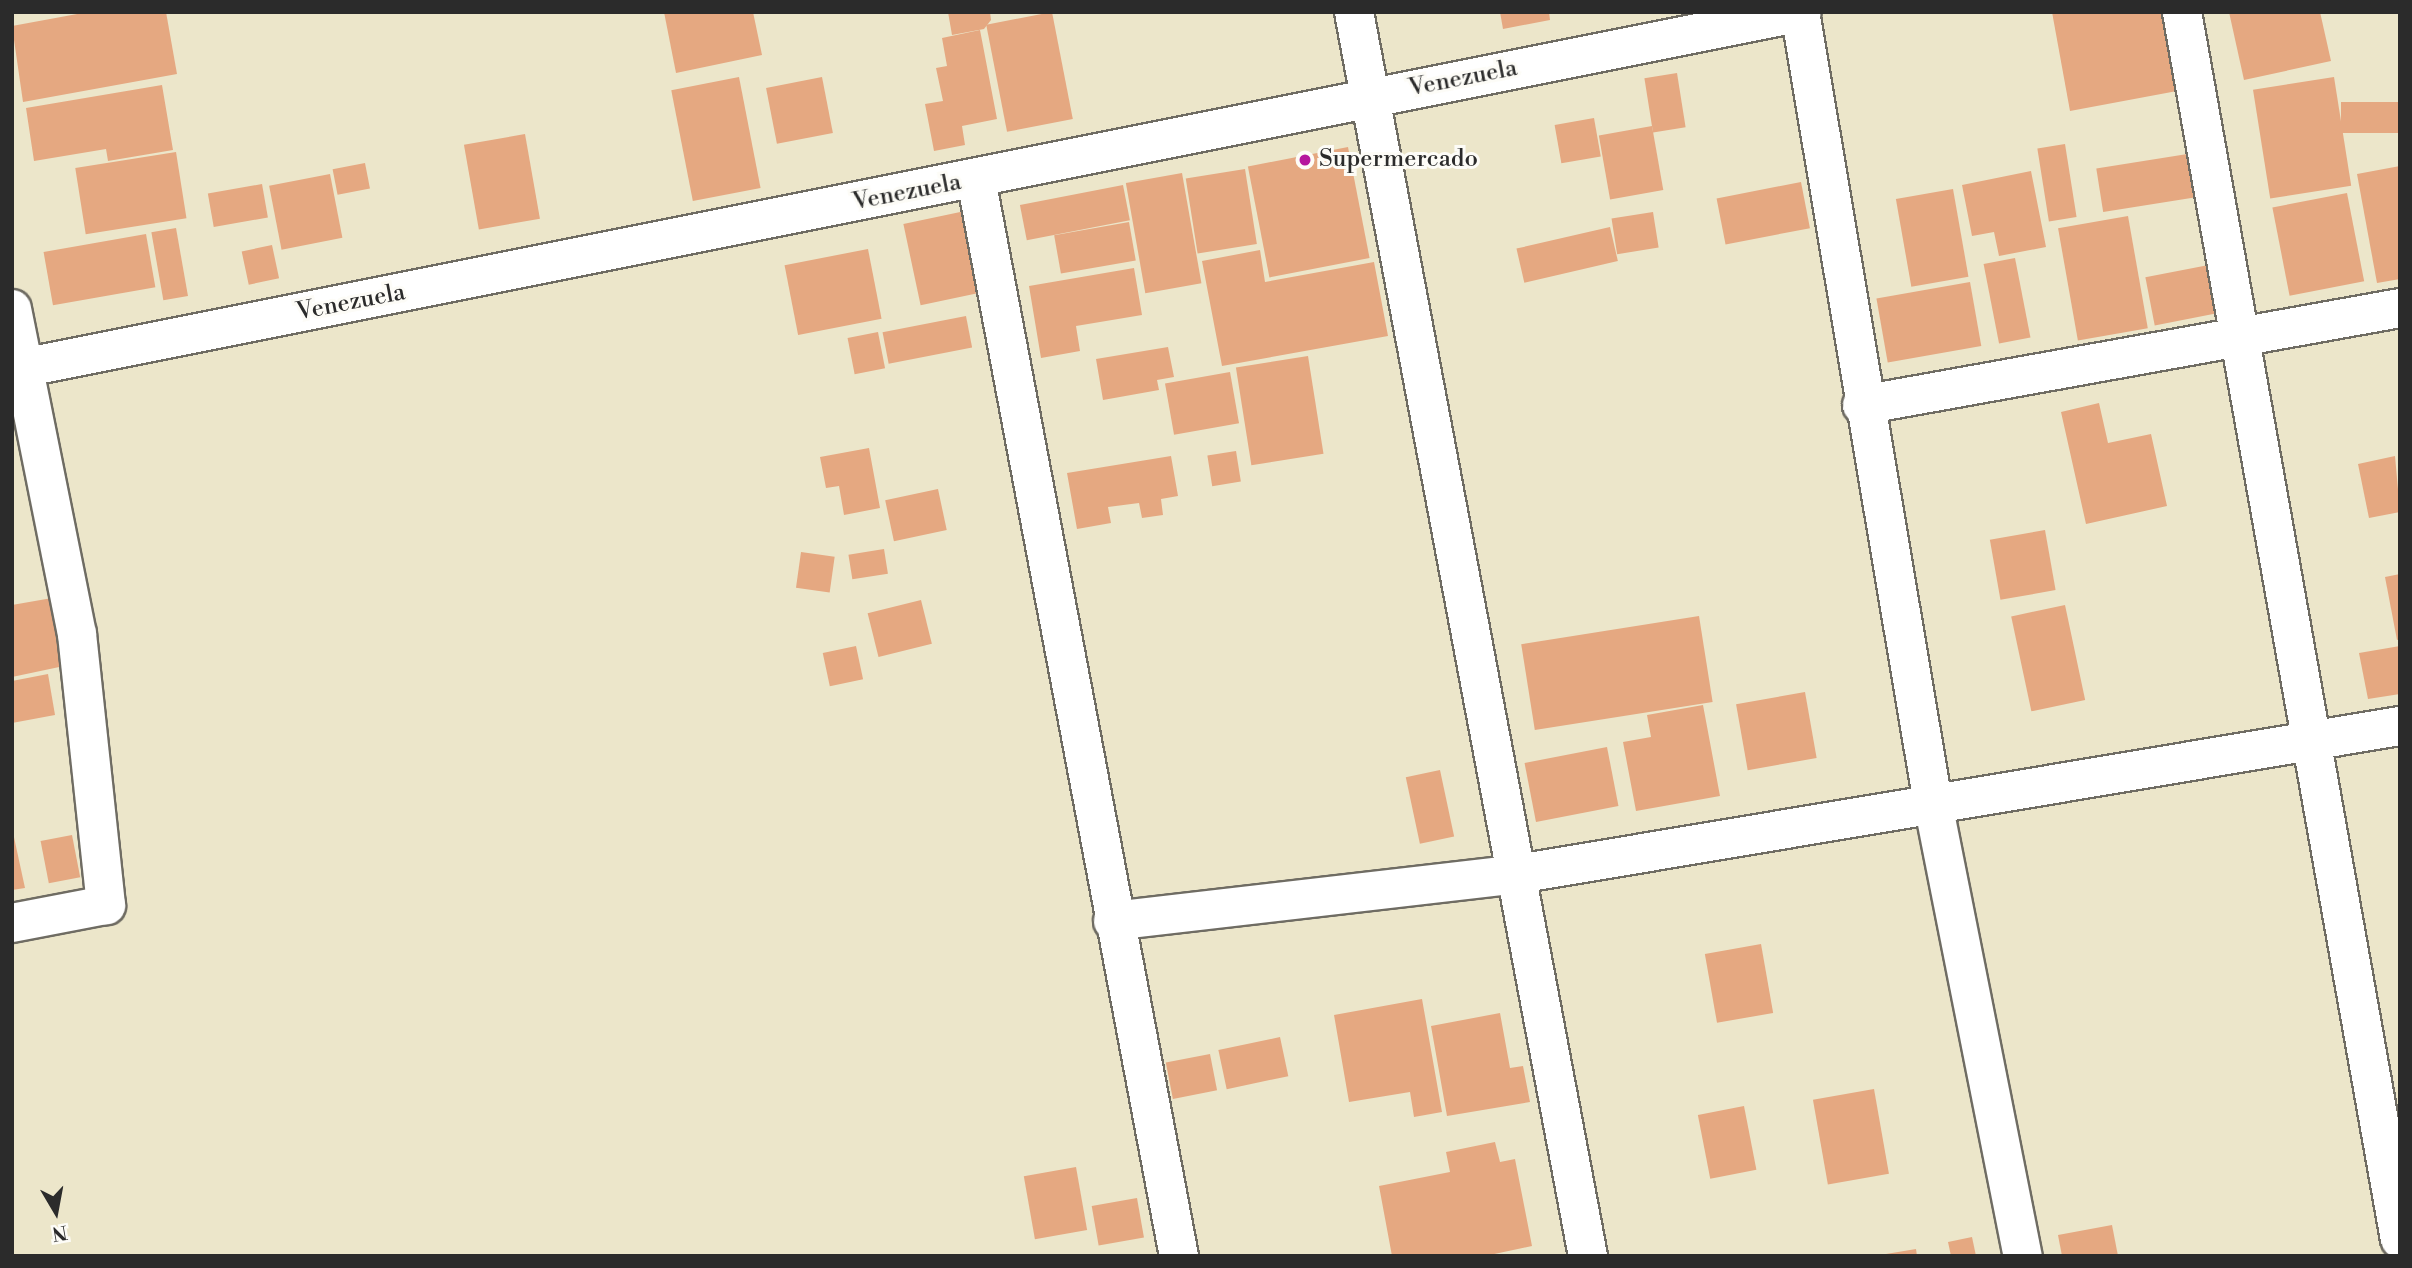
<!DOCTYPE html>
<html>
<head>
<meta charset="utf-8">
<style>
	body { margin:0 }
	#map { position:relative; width:2412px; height:1268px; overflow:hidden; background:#ece6ca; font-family:"Libre Bodoni",serif }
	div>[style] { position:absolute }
	.building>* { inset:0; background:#e5a881; transform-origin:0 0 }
	.roads { filter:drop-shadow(2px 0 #6f6c63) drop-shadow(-2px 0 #6f6c63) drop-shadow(0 2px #6f6c63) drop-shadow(0 -2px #6f6c63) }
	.minor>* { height:38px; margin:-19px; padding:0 19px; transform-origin:19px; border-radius:19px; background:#fff }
	.dots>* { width:19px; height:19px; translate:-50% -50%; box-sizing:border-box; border:4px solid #fdfcf7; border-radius:50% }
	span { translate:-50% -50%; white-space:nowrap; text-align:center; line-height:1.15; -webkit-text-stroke:6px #fdfcf7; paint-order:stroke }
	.street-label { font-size:24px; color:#2b2b2b }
	.poi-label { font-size:24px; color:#2b2b2b }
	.left { translate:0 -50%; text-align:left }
	.frame { position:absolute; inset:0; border:14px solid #2b2b2b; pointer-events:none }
	.north { position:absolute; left:21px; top:1177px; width:70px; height:70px; -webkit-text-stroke:5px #fdfcf7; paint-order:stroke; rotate:170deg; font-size:19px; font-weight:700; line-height:28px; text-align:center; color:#2b2b2b }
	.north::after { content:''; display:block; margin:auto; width:24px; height:32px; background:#2b2b2b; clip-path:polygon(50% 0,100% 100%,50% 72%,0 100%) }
</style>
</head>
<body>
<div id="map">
	<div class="building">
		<div style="clip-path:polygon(88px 12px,166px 12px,177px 74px,23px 102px,12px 26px)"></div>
		<div style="clip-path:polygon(664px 12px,753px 12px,762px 55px,676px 73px)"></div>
		<div style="clip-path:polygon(948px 12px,990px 12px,991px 20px,984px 29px,952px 35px)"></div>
		<div style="left:1052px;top:12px;width:109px;height:67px;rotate:79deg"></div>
		<div style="clip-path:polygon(1500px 12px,1549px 12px,1550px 20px,1503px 29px)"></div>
		<div style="clip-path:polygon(2052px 12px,2162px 12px,2177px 91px,2070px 111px)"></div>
		<div style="clip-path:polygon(2229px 12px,2320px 12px,2331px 61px,2244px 80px)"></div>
		<div style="clip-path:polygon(980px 30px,997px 119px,962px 126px,965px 145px,934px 151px,925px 104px,943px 101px,936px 68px,947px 66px,942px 38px)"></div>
		<div style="left:1677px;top:73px;width:55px;height:33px;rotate:81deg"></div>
		<div style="left:739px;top:77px;width:113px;height:69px;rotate:79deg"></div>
		<div style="left:822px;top:77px;width:57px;height:57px;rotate:79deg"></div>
		<div style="left:2334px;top:77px;width:110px;height:82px;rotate:81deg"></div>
		<div style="clip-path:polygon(162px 85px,173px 150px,108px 161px,106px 149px,34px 161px,26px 108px)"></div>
		<div style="left:2400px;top:102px;width:31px;height:59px;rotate:90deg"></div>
		<div style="left:1594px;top:118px;width:39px;height:40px;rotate:80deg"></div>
		<div style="left:1652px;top:126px;width:65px;height:54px;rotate:80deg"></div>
		<div style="left:525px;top:134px;width:86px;height:62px;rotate:80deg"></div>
		<div style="left:2065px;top:144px;width:74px;height:28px;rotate:81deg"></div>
		<div style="left:1348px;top:147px;width:113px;height:102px;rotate:79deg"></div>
		<div style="left:176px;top:152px;width:67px;height:102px;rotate:81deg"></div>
		<div style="left:2200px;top:152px;width:44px;height:105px;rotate:81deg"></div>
		<div style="left:365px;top:163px;width:26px;height:33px;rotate:79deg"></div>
		<div style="clip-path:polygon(2400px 166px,2400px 279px,2377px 283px,2357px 174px)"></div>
		<div style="left:1245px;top:169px;width:76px;height:60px;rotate:81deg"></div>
		<div style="clip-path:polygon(2031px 171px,2046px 247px,1999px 256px,1994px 232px,1972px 236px,1962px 185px)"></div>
		<div style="left:1182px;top:173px;width:112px;height:57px;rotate:80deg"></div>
		<div style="left:330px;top:174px;width:65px;height:62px;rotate:79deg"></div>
		<div style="left:1801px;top:182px;width:47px;height:86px;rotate:79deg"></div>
		<div style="left:262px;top:184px;width:34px;height:55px;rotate:80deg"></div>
		<div style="left:1123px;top:185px;width:36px;height:105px;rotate:79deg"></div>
		<div style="left:1953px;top:189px;width:89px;height:58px;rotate:80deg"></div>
		<div style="left:2347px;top:193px;width:90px;height:76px;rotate:79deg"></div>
		<div style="left:965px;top:211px;width:83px;height:63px;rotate:78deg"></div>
		<div style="left:1653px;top:212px;width:36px;height:42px;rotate:81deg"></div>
		<div style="left:2128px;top:216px;width:114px;height:71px;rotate:80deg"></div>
		<div style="left:1129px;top:222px;width:39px;height:76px;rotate:80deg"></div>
		<div style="left:1610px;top:227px;width:35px;height:96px;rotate:77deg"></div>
		<div style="left:176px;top:228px;width:69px;height:25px;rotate:80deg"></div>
		<div style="left:146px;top:234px;width:54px;height:104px;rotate:80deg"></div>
		<div style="left:272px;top:245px;width:34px;height:31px;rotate:78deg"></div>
		<div style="left:868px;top:249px;width:71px;height:85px;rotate:79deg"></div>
		<div style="clip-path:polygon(1260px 250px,1265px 282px,1374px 262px,1388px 336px,1222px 366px,1202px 261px)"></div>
		<div style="left:2015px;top:258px;width:81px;height:32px;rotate:79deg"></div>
		<div style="left:2219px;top:263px;width:49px;height:75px;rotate:79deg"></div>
		<div style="clip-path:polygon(1134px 268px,1142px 315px,1076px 326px,1080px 351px,1041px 358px,1029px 286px)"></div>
		<div style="left:1970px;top:282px;width:65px;height:95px;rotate:80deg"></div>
		<div style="left:966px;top:316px;width:32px;height:85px;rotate:79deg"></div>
		<div style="left:878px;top:332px;width:37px;height:31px;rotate:79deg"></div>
		<div style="clip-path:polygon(1168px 347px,1174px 377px,1157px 380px,1159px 390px,1103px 400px,1096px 359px)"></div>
		<div style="left:1308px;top:356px;width:99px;height:73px;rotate:81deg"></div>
		<div style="left:1230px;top:372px;width:52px;height:66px;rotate:80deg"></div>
		<div style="clip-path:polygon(2099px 403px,2108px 443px,2151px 434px,2167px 506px,2086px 524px,2061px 412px)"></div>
		<div style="clip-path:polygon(869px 448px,880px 508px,844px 515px,839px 486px,826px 488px,820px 457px)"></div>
		<div style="left:1236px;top:451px;width:31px;height:29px;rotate:81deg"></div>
		<div style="clip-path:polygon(1171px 456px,1178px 496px,1161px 499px,1163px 515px,1142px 518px,1139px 503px,1108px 507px,1111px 523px,1077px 529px,1067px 473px)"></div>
		<div style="clip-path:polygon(2395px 456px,2400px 512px,2369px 518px,2358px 464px)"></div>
		<div style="left:938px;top:489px;width:42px;height:54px;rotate:78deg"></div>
		<div style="left:2045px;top:530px;width:61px;height:56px;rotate:80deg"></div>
		<div style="left:884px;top:549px;width:25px;height:36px;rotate:81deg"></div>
		<div style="left:801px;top:552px;width:34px;height:36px;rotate:8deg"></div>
		<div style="clip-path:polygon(2400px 574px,2400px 639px,2397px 640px,2385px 577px)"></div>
		<div style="clip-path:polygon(52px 598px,64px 666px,12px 677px,12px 605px)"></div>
		<div style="left:921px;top:600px;width:45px;height:55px;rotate:76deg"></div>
		<div style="left:2065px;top:605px;width:97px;height:55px;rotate:78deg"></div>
		<div style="left:1699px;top:616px;width:87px;height:180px;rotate:81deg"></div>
		<div style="left:856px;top:646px;width:34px;height:34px;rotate:78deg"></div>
		<div style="clip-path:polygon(2400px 646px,2400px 694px,2368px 699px,2359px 653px)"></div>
		<div style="clip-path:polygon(48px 674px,55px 715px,12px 723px,12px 681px)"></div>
		<div style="left:1805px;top:692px;width:67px;height:70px;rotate:80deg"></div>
		<div style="clip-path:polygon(1703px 705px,1720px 796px,1636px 811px,1623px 742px,1651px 737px,1647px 715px)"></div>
		<div style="left:1607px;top:747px;width:60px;height:84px;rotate:79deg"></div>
		<div style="left:1440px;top:770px;width:68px;height:35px;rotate:78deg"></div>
		<div style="clip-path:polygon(12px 828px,25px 888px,12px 890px)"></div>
		<div style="left:72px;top:835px;width:43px;height:32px;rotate:79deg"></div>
		<div style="left:1761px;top:944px;width:70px;height:57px;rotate:80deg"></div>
		<div style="clip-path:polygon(1422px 999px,1442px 1112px,1414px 1117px,1410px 1092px,1349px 1102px,1334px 1015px)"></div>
		<div style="clip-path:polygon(1500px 1013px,1510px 1068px,1523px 1066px,1530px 1102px,1447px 1116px,1431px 1026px)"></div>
		<div style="left:1280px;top:1037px;width:40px;height:63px;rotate:78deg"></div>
		<div style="left:1210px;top:1054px;width:37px;height:45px;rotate:79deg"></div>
		<div style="left:1874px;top:1089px;width:86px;height:62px;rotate:80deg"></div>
		<div style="left:1744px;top:1106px;width:65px;height:47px;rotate:79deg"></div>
		<div style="clip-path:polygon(1495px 1142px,1500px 1162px,1515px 1159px,1532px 1246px,1485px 1256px,1392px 1256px,1379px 1186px,1450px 1172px,1446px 1152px)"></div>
		<div style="left:1076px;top:1167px;width:64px;height:53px;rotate:80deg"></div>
		<div style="left:1137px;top:1198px;width:40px;height:46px;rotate:80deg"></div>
		<div style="clip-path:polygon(2112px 1225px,2118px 1256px,2062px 1256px,2058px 1235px)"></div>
		<div style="clip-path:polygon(1972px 1237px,1976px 1256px,1951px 1256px,1948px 1242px)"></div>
		<div style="clip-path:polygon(1916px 1249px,1917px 1256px,1886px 1256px,1886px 1254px)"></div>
	</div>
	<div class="roads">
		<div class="minor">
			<div style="left:1354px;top:12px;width:1266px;rotate:79.35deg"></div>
			<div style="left:1800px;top:12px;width:802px;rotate:80.46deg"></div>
			<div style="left:1933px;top:803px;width:462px;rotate:78.8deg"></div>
			<div style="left:2182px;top:12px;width:1246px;rotate:79.93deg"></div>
			<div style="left:976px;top:179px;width:1096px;rotate:79.33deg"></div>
			<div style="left:12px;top:309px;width:331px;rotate:78.7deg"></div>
			<div style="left:77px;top:634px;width:273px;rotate:83.9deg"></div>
			<div style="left:106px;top:905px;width:96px;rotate:169.2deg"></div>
			<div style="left:12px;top:370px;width:1825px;rotate:-11.31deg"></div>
			<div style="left:1862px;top:405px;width:547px;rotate:-10.22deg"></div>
			<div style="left:1113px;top:921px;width:408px;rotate:-6.6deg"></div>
			<div style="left:1518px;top:874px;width:894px;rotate:-9.53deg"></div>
		</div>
	</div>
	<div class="dots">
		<div style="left:1305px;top:160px;background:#b5179e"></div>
	</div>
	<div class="street-label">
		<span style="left:1463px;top:79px;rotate:-11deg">Venezuela</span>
		<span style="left:907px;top:193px;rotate:-11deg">Venezuela</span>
		<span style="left:351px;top:303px;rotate:-11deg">Venezuela</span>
	</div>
	<div class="poi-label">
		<span class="left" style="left:1319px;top:160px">Supermercado</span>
	</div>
	<div class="frame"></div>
	<div class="north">N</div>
</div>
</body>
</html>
